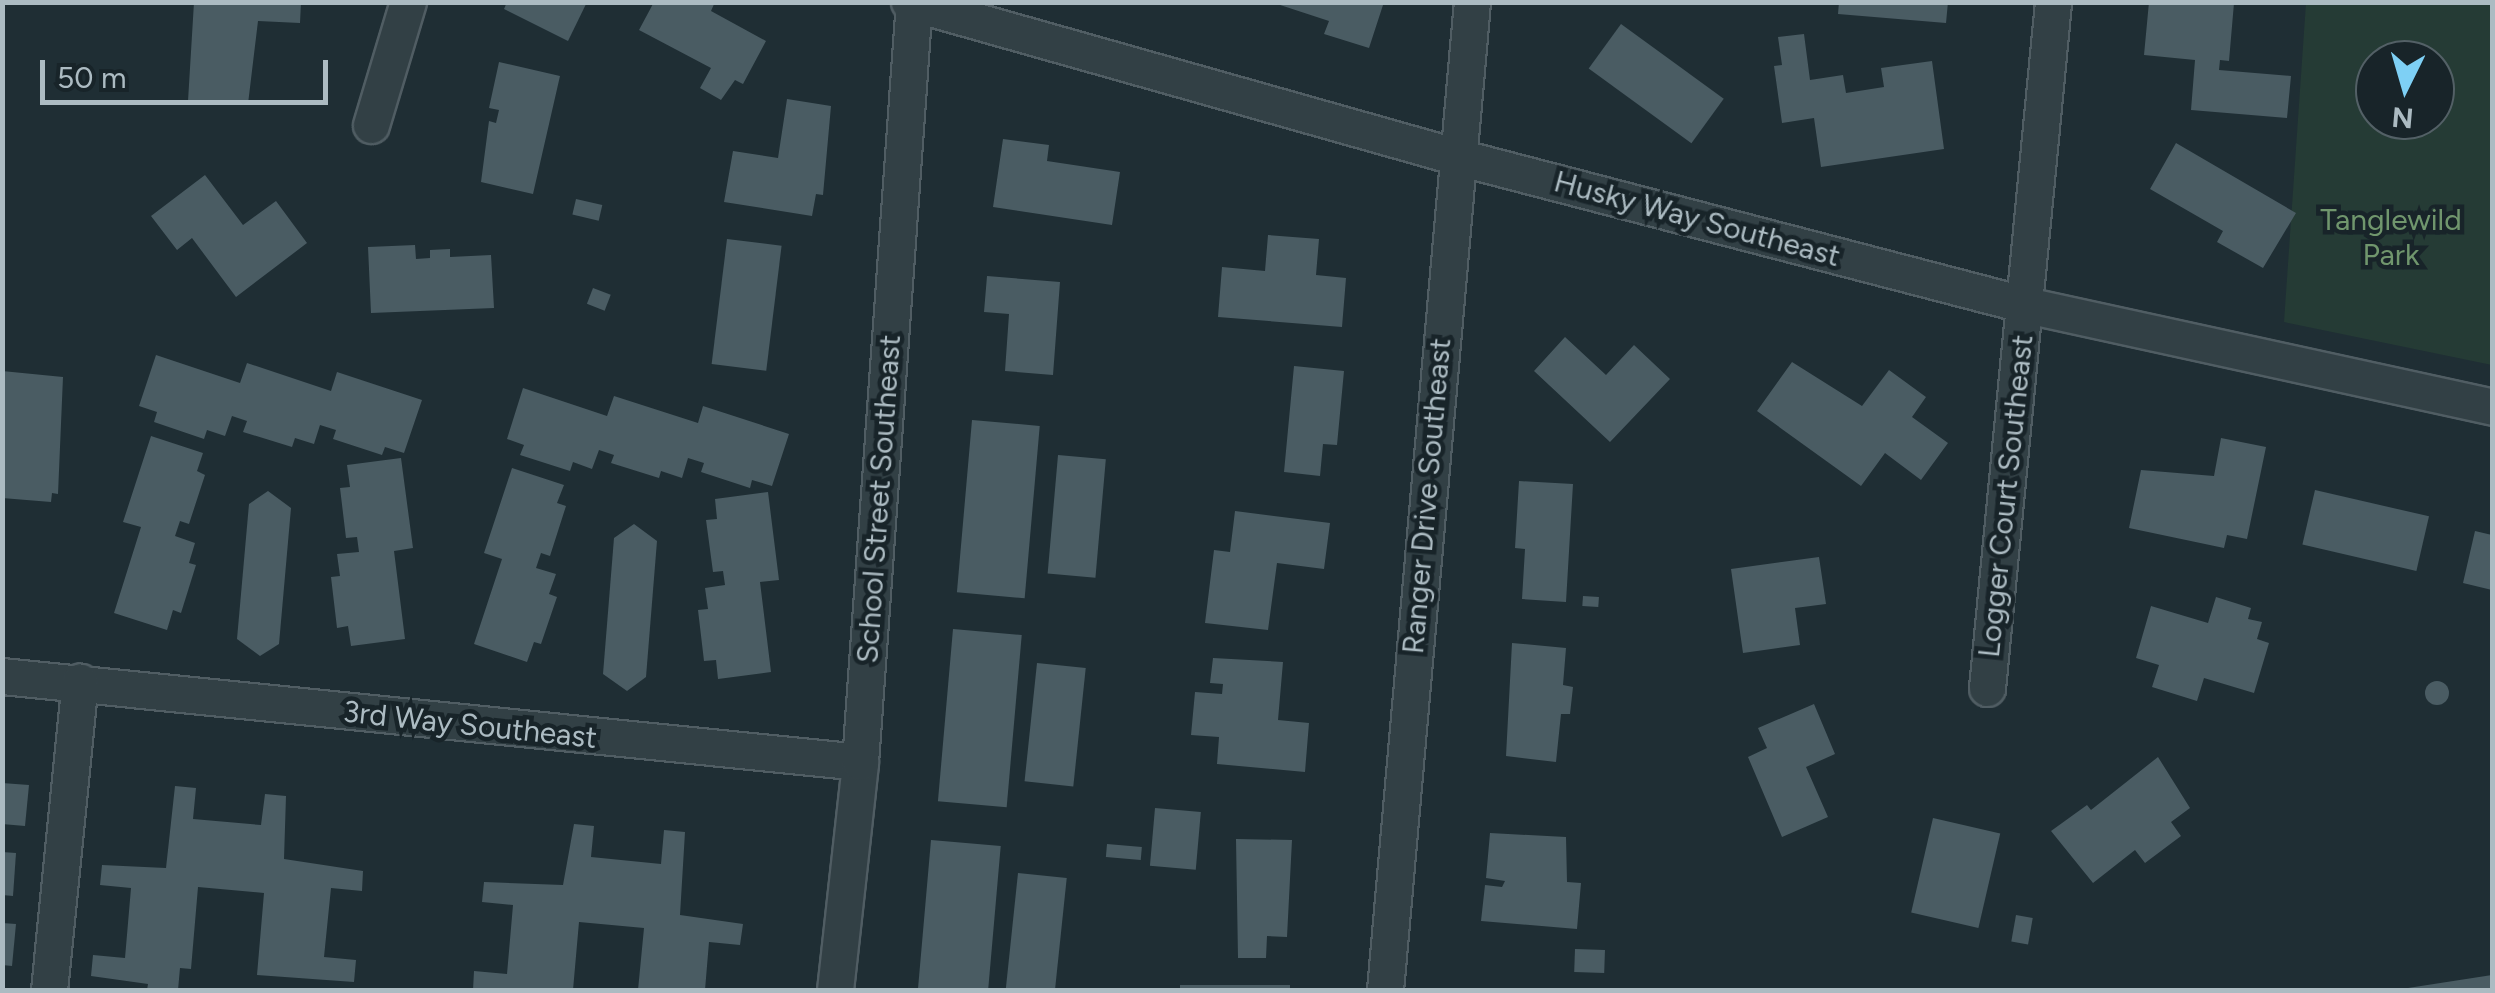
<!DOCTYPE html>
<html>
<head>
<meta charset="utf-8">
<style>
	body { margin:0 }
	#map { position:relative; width:2495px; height:993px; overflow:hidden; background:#1f2e34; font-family:Figtree,sans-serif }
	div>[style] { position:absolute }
	.green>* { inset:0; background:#253b35 }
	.building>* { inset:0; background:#4a5c63; transform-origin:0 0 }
	.round { border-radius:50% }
	.roads { filter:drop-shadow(2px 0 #505d63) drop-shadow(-2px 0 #505d63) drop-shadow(0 2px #505d63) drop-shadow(0 -2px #505d63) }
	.street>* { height:35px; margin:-17.5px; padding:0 17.5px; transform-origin:17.5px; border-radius:17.5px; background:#324045 }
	span { translate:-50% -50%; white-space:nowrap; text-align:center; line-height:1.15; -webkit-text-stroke:9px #182429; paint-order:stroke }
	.street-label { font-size:30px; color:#acbbc2 }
	.park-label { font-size:30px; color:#70966d }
	.frame { position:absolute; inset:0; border:5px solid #acbbc2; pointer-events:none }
	.north { position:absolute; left:2355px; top:40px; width:100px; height:100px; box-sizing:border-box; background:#182429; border:2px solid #536066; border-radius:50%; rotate:185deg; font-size:28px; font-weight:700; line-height:40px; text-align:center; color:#acbbc2 }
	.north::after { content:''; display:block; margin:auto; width:35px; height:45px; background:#7ed0f5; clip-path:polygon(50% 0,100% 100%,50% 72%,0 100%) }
	.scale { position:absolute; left:40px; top:60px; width:288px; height:45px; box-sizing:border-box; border:5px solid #acbbc2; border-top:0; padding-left:12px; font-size:30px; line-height:35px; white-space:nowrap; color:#acbbc2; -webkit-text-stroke:8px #182429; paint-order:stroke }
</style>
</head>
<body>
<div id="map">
	<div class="green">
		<div style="clip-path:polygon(evenodd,2306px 3px,2492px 3px,2492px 365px,2284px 322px,2306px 3px,2375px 60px,2435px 60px,2435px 120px,2375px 120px,2375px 60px)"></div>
	</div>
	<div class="building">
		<div style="clip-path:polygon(194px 2px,301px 2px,300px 23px,258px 21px,248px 104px,188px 101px)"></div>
		<div style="clip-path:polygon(507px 2px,587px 2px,568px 41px,504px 9px)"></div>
		<div style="clip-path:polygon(654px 2px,715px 2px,711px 11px,766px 41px,743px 84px,735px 80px,721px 100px,700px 88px,711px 68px,639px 30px)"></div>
		<div style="clip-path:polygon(1384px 2px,1369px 48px,1324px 34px,1329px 21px,1274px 3px)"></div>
		<div style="clip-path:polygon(1839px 2px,1948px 2px,1946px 23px,1838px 14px)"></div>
		<div style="clip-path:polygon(2149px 2px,2234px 3px,2229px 61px,2220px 60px,2219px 70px,2291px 76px,2287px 118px,2191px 110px,2195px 60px,2144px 55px)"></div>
		<div style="left:1621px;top:24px;width:127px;height:55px;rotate:36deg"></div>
		<div style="clip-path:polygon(1804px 34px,1810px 80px,1843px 75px,1846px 93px,1884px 87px,1881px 68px,1932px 61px,1944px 149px,1821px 167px,1814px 118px,1782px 123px,1774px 66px,1782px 65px,1778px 37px)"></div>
		<div style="clip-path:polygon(499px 62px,560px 76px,533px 194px,481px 182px,489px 121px,496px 123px,499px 110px,489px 108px)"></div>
		<div style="clip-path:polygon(787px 99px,831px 106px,823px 195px,816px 194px,812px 216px,724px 202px,733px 151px,778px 158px)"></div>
		<div style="clip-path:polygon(1003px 139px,1049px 145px,1047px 161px,1120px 172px,1112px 225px,993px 207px)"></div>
		<div style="clip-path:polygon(2176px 143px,2296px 213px,2263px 268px,2217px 242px,2223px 231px,2150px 189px)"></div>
		<div style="clip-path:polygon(205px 175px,243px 225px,276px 201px,307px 243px,236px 297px,192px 238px,177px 250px,151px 216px)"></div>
		<div style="left:576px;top:199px;width:27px;height:16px;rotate:13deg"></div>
		<div style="clip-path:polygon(1268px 235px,1319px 239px,1316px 275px,1346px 278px,1342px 327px,1218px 317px,1222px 267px,1265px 271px)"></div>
		<div style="left:727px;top:239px;width:55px;height:126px;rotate:7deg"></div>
		<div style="clip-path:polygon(415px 245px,416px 259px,430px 258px,430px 250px,450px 249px,450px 257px,491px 255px,494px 308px,371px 313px,368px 247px)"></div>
		<div style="clip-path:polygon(987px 276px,1060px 282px,1053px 375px,1005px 371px,1009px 314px,984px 312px)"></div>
		<div style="left:593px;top:288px;width:19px;height:17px;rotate:21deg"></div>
		<div style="clip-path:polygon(1565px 337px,1606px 375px,1634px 345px,1670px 379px,1610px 442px,1534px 371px)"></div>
		<div style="clip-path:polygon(156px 355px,240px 383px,247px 363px,331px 391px,337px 372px,422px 400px,404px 453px,385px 447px,382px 455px,333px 439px,336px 430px,320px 425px,314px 444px,295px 438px,292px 447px,243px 432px,247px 421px,232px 416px,225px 436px,207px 430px,204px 439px,154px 422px,157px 412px,139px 406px)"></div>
		<div style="clip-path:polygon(1792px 362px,1862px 406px,1889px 370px,1926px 397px,1912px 417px,1948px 443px,1921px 480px,1885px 453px,1861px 486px,1757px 411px)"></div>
		<div style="clip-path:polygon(1294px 366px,1344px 371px,1337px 445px,1323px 444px,1320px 476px,1284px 472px)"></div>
		<div style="clip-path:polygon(2px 371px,63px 377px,58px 494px,52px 493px,51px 502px,2px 498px)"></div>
		<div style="clip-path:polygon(523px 388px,607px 416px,614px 396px,698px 423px,703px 406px,789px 434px,772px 486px,752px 480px,750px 488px,701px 472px,704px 463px,688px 458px,682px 478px,661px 471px,659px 478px,611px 463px,614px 455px,599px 450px,592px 469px,573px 462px,570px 471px,520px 455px,524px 445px,507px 439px)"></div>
		<div style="left:972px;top:420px;width:68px;height:173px;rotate:5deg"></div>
		<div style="clip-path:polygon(151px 436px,203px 453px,197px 471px,205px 475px,189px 524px,180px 521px,175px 536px,195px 543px,189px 563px,196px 565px,181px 613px,173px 610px,167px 630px,114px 613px,141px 527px,123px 522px)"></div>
		<div style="clip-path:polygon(2221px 438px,2266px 447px,2247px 539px,2227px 535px,2224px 548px,2129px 528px,2141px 470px,2214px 476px)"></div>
		<div style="left:1058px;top:455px;width:48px;height:119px;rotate:5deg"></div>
		<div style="clip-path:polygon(401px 458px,413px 548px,394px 551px,405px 639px,351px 646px,348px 626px,337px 628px,331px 577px,340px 576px,337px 554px,359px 552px,357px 537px,346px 538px,340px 488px,350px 487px,347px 465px)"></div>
		<div style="clip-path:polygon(512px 468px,564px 485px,557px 503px,566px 506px,550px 556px,541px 553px,536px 568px,556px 574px,549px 594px,557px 597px,541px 644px,534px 642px,527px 662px,474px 644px,502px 559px,484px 553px)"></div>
		<div style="clip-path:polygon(1519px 481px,1573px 484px,1566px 602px,1522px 599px,1525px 549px,1515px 548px)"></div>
		<div style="left:2315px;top:490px;width:117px;height:56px;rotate:13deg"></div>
		<div style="clip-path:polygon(268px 491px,291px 508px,279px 644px,260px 656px,237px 639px,249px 504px)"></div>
		<div style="clip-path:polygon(768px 492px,779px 580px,760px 582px,771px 672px,718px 679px,716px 660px,704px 661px,698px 610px,708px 609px,705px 588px,725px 585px,723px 571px,713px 572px,706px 520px,717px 519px,715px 499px)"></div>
		<div style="clip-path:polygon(1235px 511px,1330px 523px,1324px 569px,1277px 563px,1268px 630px,1205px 623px,1214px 550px,1230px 552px)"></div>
		<div style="clip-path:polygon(634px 524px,657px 541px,646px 677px,627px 691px,603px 674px,614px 538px)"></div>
		<div style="clip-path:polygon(2475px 531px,2492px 535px,2492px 590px,2463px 583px)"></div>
		<div style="clip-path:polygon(1819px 557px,1826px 604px,1795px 608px,1800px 645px,1743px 653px,1731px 569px)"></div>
		<div style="left:1583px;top:596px;width:16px;height:10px;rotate:4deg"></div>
		<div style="clip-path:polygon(2216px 597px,2251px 608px,2248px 619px,2262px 622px,2257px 639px,2269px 643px,2254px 693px,2204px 678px,2197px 701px,2152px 687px,2159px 665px,2136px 658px,2151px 606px,2208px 623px)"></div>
		<div style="left:953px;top:629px;width:69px;height:173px;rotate:5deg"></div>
		<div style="clip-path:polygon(1512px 643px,1566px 648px,1563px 685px,1573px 687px,1570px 714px,1561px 714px,1556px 762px,1506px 756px)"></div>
		<div style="clip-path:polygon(1213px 658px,1283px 662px,1278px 720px,1309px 723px,1305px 772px,1217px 764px,1219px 737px,1191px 735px,1195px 692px,1222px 694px,1223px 684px,1210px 683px)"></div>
		<div style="left:1037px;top:663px;width:49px;height:119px;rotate:6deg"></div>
		<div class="round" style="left:2425px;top:681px;width:24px;height:24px"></div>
		<div style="clip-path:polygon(1814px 704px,1835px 754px,1806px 767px,1828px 817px,1782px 837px,1748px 757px,1767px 748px,1758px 728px)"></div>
		<div style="clip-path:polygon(2158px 757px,2190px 808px,2171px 822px,2181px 836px,2145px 863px,2135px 850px,2093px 883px,2051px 831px,2087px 805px,2091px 810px)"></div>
		<div style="clip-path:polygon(2px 783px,29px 785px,25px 826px,2px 824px)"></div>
		<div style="clip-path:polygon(175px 786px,196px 788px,193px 819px,261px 825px,265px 794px,286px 796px,284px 859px,363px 871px,362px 891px,331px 888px,324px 957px,356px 960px,354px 982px,257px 975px,264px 893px,198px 887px,191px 969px,180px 968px,178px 990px,147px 990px,148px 984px,91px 976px,93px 955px,125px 958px,131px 888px,100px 885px,102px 865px,166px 868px)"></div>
		<div style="left:1155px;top:808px;width:46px;height:58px;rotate:5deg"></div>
		<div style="left:1933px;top:818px;width:69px;height:97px;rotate:13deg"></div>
		<div style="clip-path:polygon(574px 824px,594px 826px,591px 857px,661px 864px,664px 830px,685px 832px,680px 915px,743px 924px,740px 945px,709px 942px,705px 990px,638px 990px,644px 928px,579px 922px,573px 990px,473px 990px,474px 971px,507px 974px,513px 905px,482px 902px,484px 882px,563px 885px)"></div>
		<div style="clip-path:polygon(1490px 833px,1566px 837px,1567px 882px,1581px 883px,1577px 929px,1481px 921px,1485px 885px,1502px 887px,1505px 881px,1486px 878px)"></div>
		<div style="clip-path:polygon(1236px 839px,1292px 840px,1287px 937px,1267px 936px,1266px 958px,1238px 958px)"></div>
		<div style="left:931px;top:840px;width:70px;height:150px;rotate:5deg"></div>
		<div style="left:1107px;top:844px;width:35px;height:13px;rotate:5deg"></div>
		<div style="clip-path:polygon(2px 852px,16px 853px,13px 896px,2px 895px)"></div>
		<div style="left:1018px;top:873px;width:49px;height:118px;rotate:6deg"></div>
		<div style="left:2016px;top:915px;width:17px;height:27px;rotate:10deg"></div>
		<div style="clip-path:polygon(2px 923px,16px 924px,12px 966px,2px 965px)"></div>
		<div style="left:1575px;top:949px;width:30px;height:23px;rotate:2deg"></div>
		<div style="clip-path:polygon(2492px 975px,2492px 990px,2409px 990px,2408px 988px)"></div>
		<div style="left:1180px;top:985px;width:110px;height:5px"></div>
	</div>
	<div class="roads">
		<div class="street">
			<div style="left:909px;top:2px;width:570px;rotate:15.77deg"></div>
			<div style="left:1458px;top:157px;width:587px;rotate:14.6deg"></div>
			<div style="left:2026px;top:305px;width:477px;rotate:12.3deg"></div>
			<div style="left:371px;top:125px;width:128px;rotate:-73.3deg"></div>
			<div style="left:2px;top:676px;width:862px;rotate:5.72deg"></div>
			<div style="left:1987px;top:688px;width:689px;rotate:-84.5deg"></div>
			<div style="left:49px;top:990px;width:310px;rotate:-84.3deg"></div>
			<div style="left:835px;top:990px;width:229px;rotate:-83.7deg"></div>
			<div style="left:860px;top:762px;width:762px;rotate:-85.94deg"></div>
			<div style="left:1385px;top:990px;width:992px;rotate:-84.97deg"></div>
		</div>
	</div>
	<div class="street-label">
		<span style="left:1697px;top:219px;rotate:15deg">Husky Way Southeast</span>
		<span style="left:1427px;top:496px;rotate:-85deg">Ranger Drive Southeast</span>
		<span style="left:2006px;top:496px;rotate:-84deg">Logger Court Southeast</span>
		<span style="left:879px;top:499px;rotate:-86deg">School Street Southeast</span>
		<span style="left:470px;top:725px;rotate:6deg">3rd Way Southeast</span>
	</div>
	<div class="park-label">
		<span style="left:2391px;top:237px">Tanglewild<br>Park</span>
	</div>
	<div class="frame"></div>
	<div class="north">N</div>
	<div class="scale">50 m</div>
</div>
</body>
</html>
